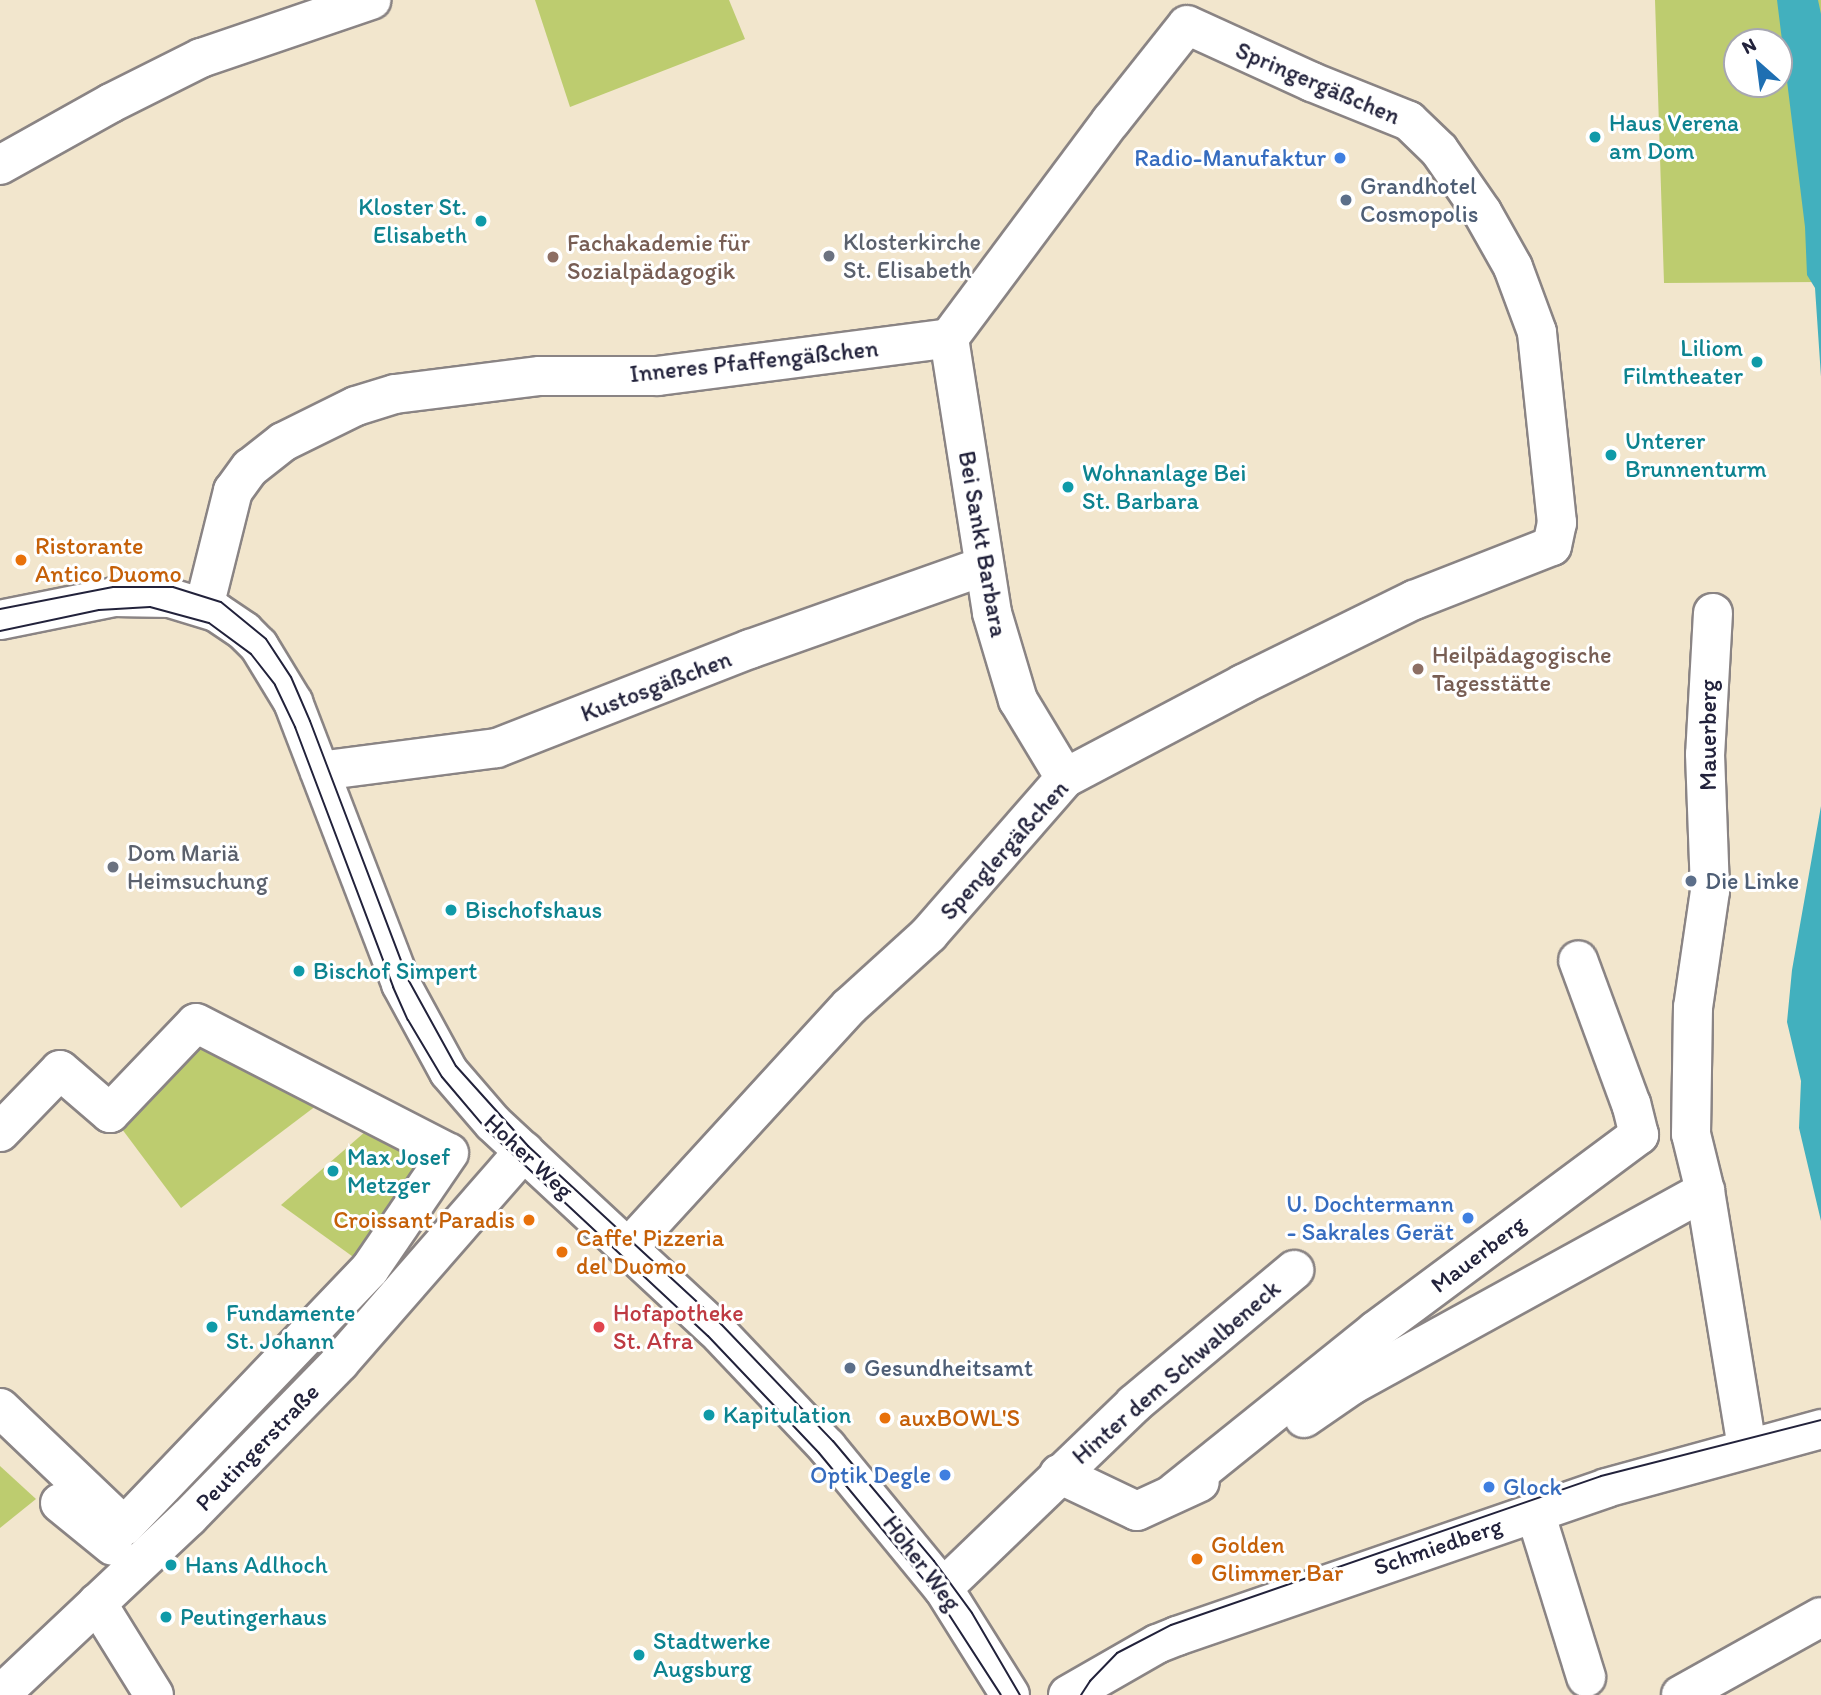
<!DOCTYPE html>
<html>
<head>
<meta charset="utf-8">
<style>
	body { margin:0 }
	#map { position:relative; width:1821px; height:1695px; overflow:hidden; background:#f2e6cd; font-family:Itim,sans-serif }
	div>[style] { position:absolute }
	.green>* { inset:0; background:#bdcc6f }
	.water>* { inset:0; background:#42b0be }
	.roads { filter:drop-shadow(2px 0 #8a8484) drop-shadow(-2px 0 #8a8484) drop-shadow(0 2px #8a8484) drop-shadow(0 -2px #8a8484) }
	.minor>* { height:38px; margin:-19px; padding:0 19px; transform-origin:19px; border-radius:19px; background:#fff }
	.tram>* { height:2px; margin:-1px; padding:0 1px; transform-origin:1px; border-radius:1px; background:#22223b }
	.dots>* { width:19px; height:19px; translate:-50% -50%; box-sizing:border-box; border:4px solid #fff; border-radius:50% }
	span { translate:-50% -50%; white-space:nowrap; text-align:center; line-height:1.15; -webkit-text-stroke:6px #fff; paint-order:stroke }
	.street-label { font-size:24px; color:#22223b }
	.culture-label { font-size:24px; color:#0d838f }
	.left { translate:0 -50%; text-align:left }
	.right { translate:-100% -50%; text-align:right }
	.shop-label { font-size:24px; color:#366cbe }
	.service-label { font-size:24px; color:#4e5e75 }
	.worship-label { font-size:24px; color:#5b616d }
	.education-label { font-size:24px; color:#785e54 }
	.food-label { font-size:24px; color:#c56008 }
	.health-label { font-size:24px; color:#be3a42 }
	.north { position:absolute; left:1723px; top:28px; width:70px; height:70px; box-sizing:border-box; background:#fff; border:2px solid #a7a7b1; border-radius:50%; rotate:332deg; font-size:19px; font-weight:700; line-height:28px; text-align:center; color:#22223b }
	.north::after { content:''; display:block; margin:auto; width:24px; height:32px; background:#1f6fb2; clip-path:polygon(50% 0,100% 100%,50% 72%,0 100%) }
</style>
</head>
<body>
<div id="map">
	<div class="green">
		<div style="clip-path:polygon(535px 0,729px 0,745px 39px,570px 107px)"></div>
		<div style="clip-path:polygon(evenodd,1655px 0,1821px 0,1821px 282px,1664px 283px,1655px 0,1737px 42px,1779px 42px,1779px 84px,1737px 84px,1737px 42px)"></div>
		<div style="clip-path:polygon(196px 1023px,333px 1093px,181px 1208px,110px 1113px)"></div>
		<div style="clip-path:polygon(381px 1118px,449px 1153px,370px 1269px,281px 1205px)"></div>
		<div style="clip-path:polygon(0 1466px,36px 1499px,0 1528px)"></div>
	</div>
	<div class="water">
		<div style="clip-path:polygon(1777px 0,1818px 0,1821px 14px,1821px 377px,1815px 288px,1807px 275px,1805px 227px)"></div>
		<div style="clip-path:polygon(1821px 806px,1821px 1221px,1799px 1128px,1801px 1081px,1787px 1022px,1792px 970px)"></div>
	</div>
	<div class="roads">
		<div class="minor">
			<div style="left:0;top:165px;width:127px;rotate:-29.2deg"></div>
			<div style="left:111px;top:103px;width:101px;rotate:-26.6deg"></div>
			<div style="left:201px;top:58px;width:180px;rotate:-18.8deg"></div>
			<div style="left:949px;top:338px;width:278px;rotate:81.1deg"></div>
			<div style="left:992px;top:613px;width:91px;rotate:73.4deg"></div>
			<div style="left:1018px;top:700px;width:91px;rotate:58.9deg"></div>
			<div style="left:204px;top:607px;width:120px;rotate:-76deg"></div>
			<div style="left:233px;top:491px;width:29px;rotate:-54deg"></div>
			<div style="left:250px;top:468px;width:42px;rotate:-38.2deg"></div>
			<div style="left:283px;top:442px;width:81px;rotate:-26.3deg"></div>
			<div style="left:356px;top:406px;width:41px;rotate:-17.1deg"></div>
			<div style="left:395px;top:394px;width:146px;rotate:-7.1deg"></div>
			<div style="left:540px;top:376px;width:118px"></div>
			<div style="left:658px;top:376px;width:293px;rotate:-7.4deg"></div>
			<div style="left:949px;top:338px;width:271px;rotate:-53.3deg"></div>
			<div style="left:1111px;top:121px;width:122px;rotate:-51.6deg"></div>
			<div style="left:1713px;top:613px;width:141px;rotate:93.2deg"></div>
			<div style="left:1705px;top:754px;width:137px;rotate:87.9deg"></div>
			<div style="left:1710px;top:891px;width:117px;rotate:98.3deg"></div>
			<div style="left:1693px;top:1007px;width:127px;rotate:90.9deg"></div>
			<div style="left:1691px;top:1134px;width:59px;rotate:76.2deg"></div>
			<div style="left:1705px;top:1191px;width:260px;rotate:80.7deg"></div>
			<div style="left:0;top:620px;width:116px;rotate:-11.4deg"></div>
			<div style="left:114px;top:597px;width:56px;rotate:1deg"></div>
			<div style="left:170px;top:598px;width:48px;rotate:16.9deg"></div>
			<div style="left:216px;top:612px;width:34px;rotate:34deg"></div>
			<div style="left:244px;top:631px;width:21px;rotate:45deg"></div>
			<div style="left:259px;top:646px;width:66px;rotate:58.7deg"></div>
			<div style="left:293px;top:702px;width:302px;rotate:69deg"></div>
			<div style="left:401px;top:984px;width:100px;rotate:61.4deg"></div>
			<div style="left:449px;top:1072px;width:67px;rotate:49.2deg"></div>
			<div style="left:493px;top:1123px;width:303px;rotate:42.9deg"></div>
			<div style="left:715px;top:1329px;width:163px;rotate:46.5deg"></div>
			<div style="left:827px;top:1447px;width:183px;rotate:50.6deg"></div>
			<div style="left:943px;top:1588px;width:126px;rotate:57.9deg"></div>
			<div style="left:320px;top:771px;width:178px;rotate:-7.4deg"></div>
			<div style="left:497px;top:748px;width:272px;rotate:-21.4deg"></div>
			<div style="left:750px;top:649px;width:248px;rotate:-19.5deg"></div>
			<div style="left:0;top:1132px;width:86px;rotate:-45.9deg"></div>
			<div style="left:60px;top:1070px;width:66px;rotate:40.7deg"></div>
			<div style="left:110px;top:1113px;width:124px;rotate:-46.3deg"></div>
			<div style="left:196px;top:1023px;width:284px;rotate:27.2deg"></div>
			<div style="left:449px;top:1153px;width:140px;rotate:124.3deg"></div>
			<div style="left:370px;top:1269px;width:356px;rotate:133.7deg"></div>
			<div style="left:124px;top:1526px;width:171px;rotate:-136.4deg"></div>
			<div style="left:628px;top:1248px;width:328px;rotate:-47.5deg"></div>
			<div style="left:850px;top:1006px;width:107px;rotate:-42.3deg"></div>
			<div style="left:929px;top:934px;width:207px;rotate:-48.9deg"></div>
			<div style="left:1065px;top:778px;width:201px;rotate:-27.8deg"></div>
			<div style="left:1243px;top:684px;width:191px;rotate:-26.2deg"></div>
			<div style="left:1414px;top:600px;width:148px;rotate:-21.4deg"></div>
			<div style="left:1552px;top:546px;width:24px;rotate:-78deg"></div>
			<div style="left:1557px;top:523px;width:192px;rotate:-96deg"></div>
			<div style="left:1537px;top:332px;width:69px;rotate:-110.3deg"></div>
			<div style="left:1513px;top:267px;width:63px;rotate:-119.4deg"></div>
			<div style="left:1482px;top:212px;width:75px;rotate:-124.7deg"></div>
			<div style="left:1439px;top:150px;width:42px;rotate:-136deg"></div>
			<div style="left:1409px;top:121px;width:105px;rotate:-158.1deg"></div>
			<div style="left:1312px;top:82px;width:137px;rotate:-155.5deg"></div>
			<div style="left:1304px;top:1418px;width:58px;rotate:-34.5deg"></div>
			<div style="left:1352px;top:1385px;width:403px;rotate:-28.8deg"></div>
			<div style="left:1059px;top:1474px;width:86px;rotate:25.4deg"></div>
			<div style="left:1137px;top:1511px;width:69px;rotate:-24.7deg"></div>
			<div style="left:1175px;top:1492px;width:257px;rotate:-38.8deg"></div>
			<div style="left:1375px;top:1331px;width:329px;rotate:-36.6deg"></div>
			<div style="left:1639px;top:1135px;width:32px;rotate:-104deg"></div>
			<div style="left:1631px;top:1104px;width:153px;rotate:-110.2deg"></div>
			<div style="left:60px;top:1503px;width:68px;rotate:39.1deg"></div>
			<div style="left:1535px;top:1512px;width:173px;rotate:72.8deg"></div>
			<div style="left:943px;top:1588px;width:265px;rotate:-43.9deg"></div>
			<div style="left:1134px;top:1404px;width:209px;rotate:-39.9deg"></div>
			<div style="left:97px;top:1603px;width:108px;rotate:58.2deg"></div>
			<div style="left:0;top:1695px;width:260px;rotate:-43.3deg"></div>
			<div style="left:189px;top:1517px;width:216px;rotate:-45.7deg"></div>
			<div style="left:340px;top:1362px;width:280px;rotate:-48.9deg"></div>
			<div style="left:1068px;top:1695px;width:103px;rotate:-29.8deg"></div>
			<div style="left:1157px;top:1644px;width:22px;rotate:-22deg"></div>
			<div style="left:1177px;top:1636px;width:454px;rotate:-19deg"></div>
			<div style="left:1606px;top:1488px;width:223px;rotate:-15.3deg"></div>
			<div style="left:1681px;top:1695px;width:160px;rotate:-29.1deg"></div>
		</div>
	</div>
	<div class="tram">
		<div style="left:0;top:609px;width:115px;rotate:-11deg"></div>
		<div style="left:113px;top:587px;width:60px"></div>
		<div style="left:173px;top:587px;width:50px;rotate:17.4deg"></div>
		<div style="left:221px;top:602px;width:58px;rotate:39.4deg"></div>
		<div style="left:266px;top:639px;width:45px;rotate:56.7deg"></div>
		<div style="left:291px;top:677px;width:48px;rotate:66.6deg"></div>
		<div style="left:310px;top:721px;width:278px;rotate:69.2deg"></div>
		<div style="left:409px;top:981px;width:97px;rotate:61.1deg"></div>
		<div style="left:456px;top:1066px;width:108px;rotate:48deg"></div>
		<div style="left:528px;top:1146px;width:263px;rotate:42.7deg"></div>
		<div style="left:721px;top:1324px;width:162px;rotate:46.3deg"></div>
		<div style="left:833px;top:1441px;width:157px;rotate:49.9deg"></div>
		<div style="left:934px;top:1561px;width:64px;rotate:53.8deg"></div>
		<div style="left:972px;top:1613px;width:95px;rotate:59.7deg"></div>
		<div style="left:0;top:631px;width:101px;rotate:-12deg"></div>
		<div style="left:99px;top:610px;width:51px;rotate:-3.4deg"></div>
		<div style="left:150px;top:607px;width:61px;rotate:15.2deg"></div>
		<div style="left:209px;top:623px;width:52px;rotate:36.4deg"></div>
		<div style="left:251px;top:654px;width:39px;rotate:52deg"></div>
		<div style="left:275px;top:685px;width:47px;rotate:64.5deg"></div>
		<div style="left:295px;top:727px;width:278px;rotate:69.3deg"></div>
		<div style="left:393px;top:987px;width:36px;rotate:66deg"></div>
		<div style="left:408px;top:1020px;width:66px;rotate:59.2deg"></div>
		<div style="left:442px;top:1077px;width:70px;rotate:49.7deg"></div>
		<div style="left:487px;top:1130px;width:302px;rotate:43deg"></div>
		<div style="left:708px;top:1336px;width:161px;rotate:46.5deg"></div>
		<div style="left:819px;top:1453px;width:182px;rotate:50.4deg"></div>
		<div style="left:935px;top:1593px;width:121px;rotate:57.1deg"></div>
		<div style="left:1081px;top:1695px;width:17px;rotate:-57deg"></div>
		<div style="left:1090px;top:1681px;width:39px;rotate:-46deg"></div>
		<div style="left:1117px;top:1653px;width:61px;rotate:-27.4deg"></div>
		<div style="left:1171px;top:1625px;width:455px;rotate:-19.1deg"></div>
		<div style="left:1601px;top:1476px;width:227px;rotate:-14.3deg"></div>
	</div>
	<div class="dots">
		<div style="left:1595px;top:137px;background:#0f9aa8"></div>
		<div style="left:1340px;top:158px;background:#3f7fe0"></div>
		<div style="left:1346px;top:200px;background:#5c6f8a"></div>
		<div style="left:481px;top:221px;background:#0f9aa8"></div>
		<div style="left:829px;top:256px;background:#6b7280"></div>
		<div style="left:553px;top:257px;background:#8d6e63"></div>
		<div style="left:1757px;top:362px;background:#0f9aa8"></div>
		<div style="left:1611px;top:455px;background:#0f9aa8"></div>
		<div style="left:1068px;top:487px;background:#0f9aa8"></div>
		<div style="left:21px;top:560px;background:#e8710a"></div>
		<div style="left:1418px;top:669px;background:#8d6e63"></div>
		<div style="left:113px;top:867px;background:#6b7280"></div>
		<div style="left:1691px;top:881px;background:#5c6f8a"></div>
		<div style="left:451px;top:910px;background:#0f9aa8"></div>
		<div style="left:299px;top:971px;background:#0f9aa8"></div>
		<div style="left:333px;top:1171px;background:#0f9aa8"></div>
		<div style="left:1468px;top:1218px;background:#3f7fe0"></div>
		<div style="left:529px;top:1220px;background:#e8710a"></div>
		<div style="left:562px;top:1252px;background:#e8710a"></div>
		<div style="left:212px;top:1327px;background:#0f9aa8"></div>
		<div style="left:599px;top:1327px;background:#e0444e"></div>
		<div style="left:850px;top:1368px;background:#5c6f8a"></div>
		<div style="left:709px;top:1415px;background:#0f9aa8"></div>
		<div style="left:885px;top:1418px;background:#e8710a"></div>
		<div style="left:945px;top:1475px;background:#3f7fe0"></div>
		<div style="left:1489px;top:1487px;background:#3f7fe0"></div>
		<div style="left:1197px;top:1559px;background:#e8710a"></div>
		<div style="left:171px;top:1565px;background:#0f9aa8"></div>
		<div style="left:166px;top:1617px;background:#0f9aa8"></div>
		<div style="left:639px;top:1655px;background:#0f9aa8"></div>
	</div>
	<div class="street-label">
		<span style="left:1318px;top:83px;rotate:23deg">Springergäßchen</span>
		<span style="left:754px;top:361px;rotate:-6deg">Inneres Pfaffengäßchen</span>
		<span style="left:983px;top:544px;rotate:80deg">Bei Sankt Barbara</span>
		<span style="left:656px;top:686px;rotate:-21deg">Kustosgäßchen</span>
		<span style="left:1708px;top:735px;rotate:-90deg">Mauerberg</span>
		<span style="left:1004px;top:850px;rotate:-48deg">Spenglergäßchen</span>
		<span style="left:529px;top:1156px;rotate:43deg">Hoher Weg</span>
		<span style="left:1478px;top:1254px;rotate:-37deg">Mauerberg</span>
		<span style="left:1176px;top:1372px;rotate:-41deg">Hinter dem Schwalbeneck</span>
		<span style="left:257px;top:1447px;rotate:-46deg">Peutingerstraße</span>
		<span style="left:1438px;top:1546px;rotate:-19deg">Schmiedberg</span>
		<span style="left:922px;top:1563px;rotate:53deg">Hoher Weg</span>
	</div>
	<div class="culture-label">
		<span class="left" style="left:1609px;top:137px">Haus Verena<br>am Dom</span>
		<span class="right" style="left:467px;top:221px">Kloster St.<br>Elisabeth</span>
		<span class="right" style="left:1743px;top:362px">Liliom<br>Filmtheater</span>
		<span class="left" style="left:1625px;top:455px">Unterer<br>Brunnenturm</span>
		<span class="left" style="left:1082px;top:487px">Wohnanlage Bei<br>St. Barbara</span>
		<span class="left" style="left:465px;top:910px">Bischofshaus</span>
		<span class="left" style="left:313px;top:971px">Bischof Simpert</span>
		<span class="left" style="left:347px;top:1171px">Max Josef<br>Metzger</span>
		<span class="left" style="left:226px;top:1327px">Fundamente<br>St. Johann</span>
		<span class="left" style="left:723px;top:1415px">Kapitulation</span>
		<span class="left" style="left:185px;top:1565px">Hans Adlhoch</span>
		<span class="left" style="left:180px;top:1617px">Peutingerhaus</span>
		<span class="left" style="left:653px;top:1655px">Stadtwerke<br>Augsburg</span>
	</div>
	<div class="shop-label">
		<span class="right" style="left:1326px;top:158px">Radio-Manufaktur</span>
		<span class="right" style="left:1454px;top:1218px">U. Dochtermann<br>- Sakrales Gerät</span>
		<span class="right" style="left:931px;top:1475px">Optik Degle</span>
		<span class="left" style="left:1503px;top:1487px">Glock</span>
	</div>
	<div class="service-label">
		<span class="left" style="left:1360px;top:200px">Grandhotel<br>Cosmopolis</span>
		<span class="left" style="left:1705px;top:881px">Die Linke</span>
		<span class="left" style="left:864px;top:1368px">Gesundheitsamt</span>
	</div>
	<div class="worship-label">
		<span class="left" style="left:843px;top:256px">Klosterkirche<br>St. Elisabeth</span>
		<span class="left" style="left:127px;top:867px">Dom Mariä<br>Heimsuchung</span>
	</div>
	<div class="education-label">
		<span class="left" style="left:567px;top:257px">Fachakademie für<br>Sozialpädagogik</span>
		<span class="left" style="left:1432px;top:669px">Heilpädagogische<br>Tagesstätte</span>
	</div>
	<div class="food-label">
		<span class="left" style="left:35px;top:560px">Ristorante<br>Antico Duomo</span>
		<span class="right" style="left:515px;top:1220px">Croissant Paradis</span>
		<span class="left" style="left:576px;top:1252px">Caffe' Pizzeria<br>del Duomo</span>
		<span class="left" style="left:899px;top:1418px">auxBOWL'S</span>
		<span class="left" style="left:1211px;top:1559px">Golden<br>Glimmer Bar</span>
	</div>
	<div class="health-label">
		<span class="left" style="left:613px;top:1327px">Hofapotheke<br>St. Afra</span>
	</div>
	<div class="north">N</div>
</div>
</body>
</html>
